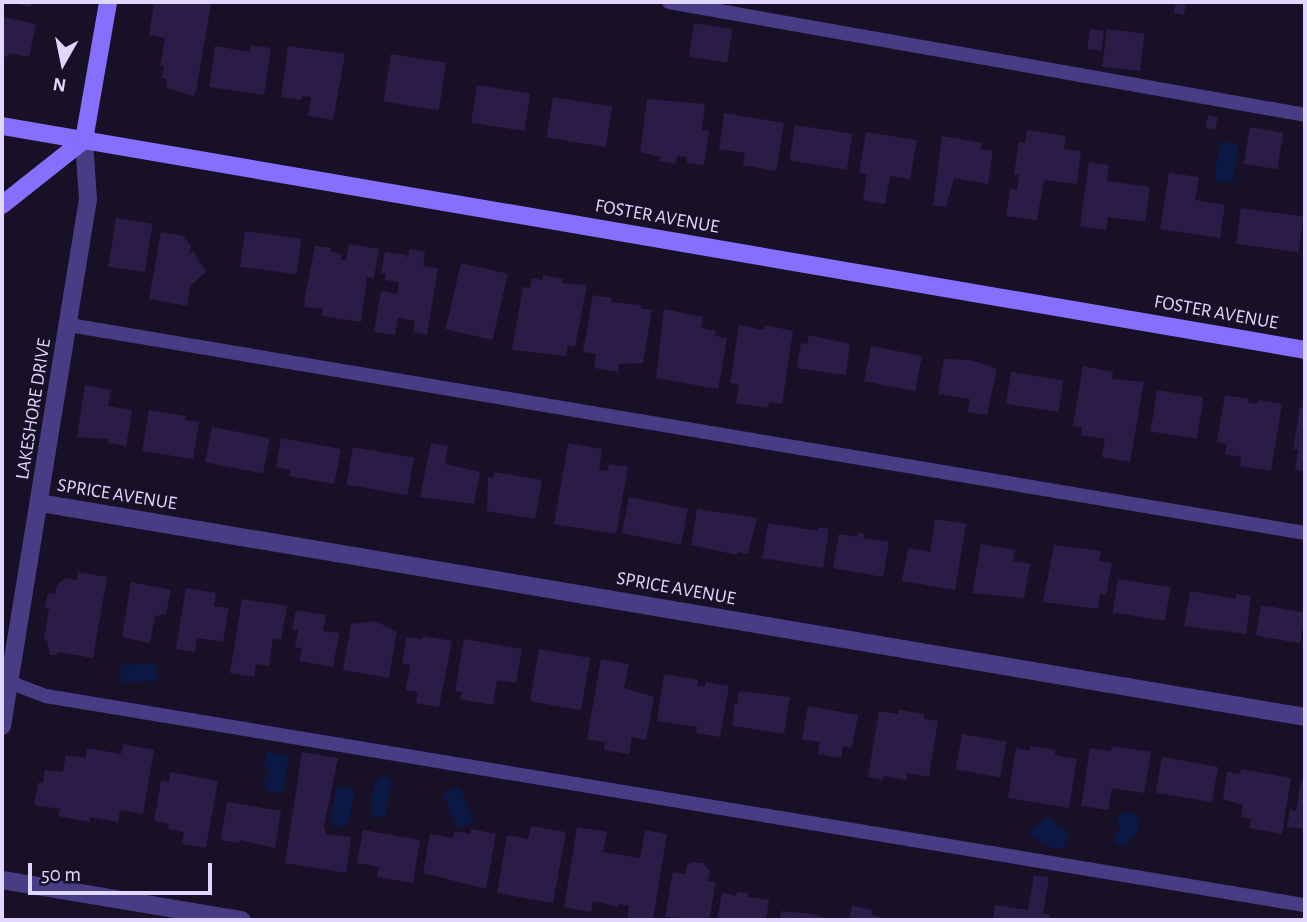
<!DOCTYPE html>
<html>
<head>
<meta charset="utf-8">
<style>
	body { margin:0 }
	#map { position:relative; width:1307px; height:922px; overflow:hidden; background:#171026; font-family:"Alegreya Sans",sans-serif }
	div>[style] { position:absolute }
	.water>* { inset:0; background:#0b1844; transform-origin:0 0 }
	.building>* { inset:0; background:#2b1c47; transform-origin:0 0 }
	.lane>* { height:14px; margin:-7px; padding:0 7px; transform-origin:7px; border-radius:7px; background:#483c84 }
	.street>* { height:18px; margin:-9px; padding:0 9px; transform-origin:9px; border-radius:9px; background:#483c84 }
	.secondary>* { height:18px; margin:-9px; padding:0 9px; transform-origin:9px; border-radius:9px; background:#866ffc }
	span { translate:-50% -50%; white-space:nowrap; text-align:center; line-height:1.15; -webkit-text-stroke:5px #171026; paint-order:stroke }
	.street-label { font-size:19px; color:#e0d6fe }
	.frame { position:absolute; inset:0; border:4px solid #e0d6fe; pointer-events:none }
	.north { position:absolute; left:28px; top:28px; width:70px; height:70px; -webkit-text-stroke:5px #171026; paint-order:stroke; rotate:189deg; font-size:19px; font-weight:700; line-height:28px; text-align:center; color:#e0d6fe }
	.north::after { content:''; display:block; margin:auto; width:24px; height:32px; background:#e0d6fe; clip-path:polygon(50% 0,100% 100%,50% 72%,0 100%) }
	.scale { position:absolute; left:28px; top:863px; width:184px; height:32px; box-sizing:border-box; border:4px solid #e0d6fe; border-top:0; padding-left:9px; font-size:21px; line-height:24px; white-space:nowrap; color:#e0d6fe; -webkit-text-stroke:5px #171026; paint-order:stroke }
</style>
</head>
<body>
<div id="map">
	<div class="water">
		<div style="left:1220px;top:141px;width:19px;height:40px;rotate:9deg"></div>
		<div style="left:156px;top:663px;width:18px;height:36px;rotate:87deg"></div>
		<div style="clip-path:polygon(267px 752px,289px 756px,283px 793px,269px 792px,264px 786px,265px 778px,270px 771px,263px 765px)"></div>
		<div style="clip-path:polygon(382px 776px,389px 777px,392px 783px,385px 816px,377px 818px,371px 811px,372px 798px,375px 782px)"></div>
		<div style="clip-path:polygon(345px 786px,355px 792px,348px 824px,335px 827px,331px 822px,336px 789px)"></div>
		<div style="left:459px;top:786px;width:39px;height:18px;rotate:67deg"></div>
		<div style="clip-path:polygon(1125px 811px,1136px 815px,1139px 822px,1137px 833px,1124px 847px,1115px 842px,1115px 837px,1119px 829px,1118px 817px)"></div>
		<div style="clip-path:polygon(1045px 818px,1052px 818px,1057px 826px,1067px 831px,1068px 840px,1063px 848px,1053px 849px,1030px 835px,1030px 831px)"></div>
	</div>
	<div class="building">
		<div style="clip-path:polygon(10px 2px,32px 2px,31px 7px)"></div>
		<div style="clip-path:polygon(154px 2px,211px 4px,196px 92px,193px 96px,166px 88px,167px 79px,162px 78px,164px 66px,160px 66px,165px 38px,149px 35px)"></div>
		<div style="clip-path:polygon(1176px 2px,1186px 2px,1184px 15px,1174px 13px)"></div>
		<div style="clip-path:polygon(2px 17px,36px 24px,29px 57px,9px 53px,8px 57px,2px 56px)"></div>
		<div style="left:694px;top:23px;width:39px;height:34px;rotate:9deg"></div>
		<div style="left:1090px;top:29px;width:14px;height:20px;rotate:8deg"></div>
		<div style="left:1107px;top:29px;width:38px;height:38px;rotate:7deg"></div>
		<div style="clip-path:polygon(251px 45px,271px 48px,264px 95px,209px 87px,215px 46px,250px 52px)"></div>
		<div style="clip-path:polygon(288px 46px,345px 54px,333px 120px,308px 116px,311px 97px,302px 96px,301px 100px,281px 97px)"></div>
		<div style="left:391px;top:54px;width:56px;height:48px;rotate:9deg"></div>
		<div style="left:477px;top:85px;width:54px;height:38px;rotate:9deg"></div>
		<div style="left:553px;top:97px;width:60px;height:41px;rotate:9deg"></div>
		<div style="clip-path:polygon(647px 99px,705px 104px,702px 130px,709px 131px,704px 165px,687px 163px,687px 157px,677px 156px,676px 164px,659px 161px,660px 157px,640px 152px)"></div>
		<div style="clip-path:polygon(724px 113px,784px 123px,776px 171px,743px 165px,745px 153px,719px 149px)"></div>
		<div style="left:1208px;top:115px;width:10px;height:13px;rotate:11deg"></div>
		<div style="left:795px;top:125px;width:58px;height:36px;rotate:9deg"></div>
		<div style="left:1250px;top:127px;width:34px;height:37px;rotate:10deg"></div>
		<div style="clip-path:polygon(1027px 130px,1066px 136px,1064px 149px,1081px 151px,1077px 184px,1046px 180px,1043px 184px,1037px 220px,1006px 216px,1010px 189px,1017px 190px,1019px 175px,1014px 174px,1019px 142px,1025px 143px)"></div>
		<div style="clip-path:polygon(866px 132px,917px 140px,910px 179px,890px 176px,885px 204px,863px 200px,867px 174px,859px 173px)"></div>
		<div style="clip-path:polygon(942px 136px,982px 143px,981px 149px,993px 151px,988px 184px,954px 178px,946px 207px,933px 205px)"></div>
		<div style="clip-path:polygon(1089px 162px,1109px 165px,1107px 181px,1150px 187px,1145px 222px,1108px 217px,1106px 230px,1080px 226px)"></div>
		<div style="clip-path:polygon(1169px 173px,1199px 177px,1195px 200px,1225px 205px,1220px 238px,1160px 229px)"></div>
		<div style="left:1241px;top:208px;width:63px;height:36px;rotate:8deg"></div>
		<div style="left:116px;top:218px;width:37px;height:49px;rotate:9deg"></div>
		<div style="left:245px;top:231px;width:57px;height:36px;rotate:8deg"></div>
		<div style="clip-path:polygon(161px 232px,183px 236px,191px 246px,189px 253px,194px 252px,206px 272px,190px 286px,187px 306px,149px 299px)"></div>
		<div style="clip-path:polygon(349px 244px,379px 249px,374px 278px,367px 277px,361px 322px,322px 316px,323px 309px,305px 307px,304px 302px,315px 246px,331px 248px,331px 252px,342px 254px,341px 260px,346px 260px)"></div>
		<div style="clip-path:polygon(409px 249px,425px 252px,423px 266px,438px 269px,427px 335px,413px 332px,415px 321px,398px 318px,395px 335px,374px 332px,381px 291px,397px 294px,399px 282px,385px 280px,386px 274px,381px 273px,385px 252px,406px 255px,408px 259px)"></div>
		<div style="left:461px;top:263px;width:48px;height:68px;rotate:13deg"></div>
		<div style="clip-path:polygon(543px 275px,563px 279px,562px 283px,587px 285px,575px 347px,568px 345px,566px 356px,512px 350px,523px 287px,530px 288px,532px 278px,542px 280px)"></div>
		<div style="clip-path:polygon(593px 295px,612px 298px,611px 302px,641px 305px,641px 308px,652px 310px,643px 363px,619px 364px,618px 372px,594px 368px,596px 354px,583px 352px)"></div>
		<div style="clip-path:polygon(664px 309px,703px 317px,701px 328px,716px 331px,715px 336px,727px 338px,718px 389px,656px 378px)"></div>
		<div style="clip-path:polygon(739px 325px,764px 330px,765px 325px,793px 331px,782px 404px,769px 402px,768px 408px,736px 403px,739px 384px,730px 383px)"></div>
		<div style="clip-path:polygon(809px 335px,850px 344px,846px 375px,797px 368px,801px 343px,807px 344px)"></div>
		<div style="left:871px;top:346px;width:52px;height:36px;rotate:11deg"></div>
		<div style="clip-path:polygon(944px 359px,971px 360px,997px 369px,987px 415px,968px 412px,970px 399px,938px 394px)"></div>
		<div style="clip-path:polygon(1083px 366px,1113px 372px,1112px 379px,1144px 382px,1130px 462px,1102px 457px,1105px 439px,1081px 435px,1082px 427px,1073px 426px)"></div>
		<div style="left:1011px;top:372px;width:53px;height:32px;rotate:9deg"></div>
		<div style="clip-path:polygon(85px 385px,111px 390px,108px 406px,132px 410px,126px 446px,108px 443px,109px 439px,77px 437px)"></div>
		<div style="left:1157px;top:390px;width:47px;height:42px;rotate:9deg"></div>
		<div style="clip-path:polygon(1225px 395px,1249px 399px,1248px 403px,1257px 404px,1258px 400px,1282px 404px,1271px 471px,1240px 466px,1241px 457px,1225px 454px,1227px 444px,1217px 442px)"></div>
		<div style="clip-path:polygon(1300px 407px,1305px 408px,1305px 471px,1295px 470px,1298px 450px,1293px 449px)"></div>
		<div style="clip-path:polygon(149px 410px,186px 416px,185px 420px,199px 422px,193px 459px,142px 451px)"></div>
		<div style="left:212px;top:427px;width:59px;height:36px;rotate:11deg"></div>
		<div style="clip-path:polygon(281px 438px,341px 449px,334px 484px,289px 476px,290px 470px,276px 467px)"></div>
		<div style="clip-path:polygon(431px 443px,448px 446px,445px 464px,480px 472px,474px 504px,420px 497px)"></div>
		<div style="clip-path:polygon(568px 443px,602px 449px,599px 470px,608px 471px,609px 464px,628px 467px,616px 534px,554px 524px)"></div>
		<div style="left:353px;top:447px;width:62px;height:38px;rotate:10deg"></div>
		<div style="clip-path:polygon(494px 472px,542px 480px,535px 519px,487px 511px,488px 477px,493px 478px)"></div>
		<div style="left:629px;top:497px;width:60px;height:37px;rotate:11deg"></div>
		<div style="clip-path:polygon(697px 509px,757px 518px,748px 554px,738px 552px,737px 555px,691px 545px)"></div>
		<div style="clip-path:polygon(935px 519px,966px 524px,955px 590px,902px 581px,908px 548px,930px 552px)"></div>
		<div style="clip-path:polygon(768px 523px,818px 531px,819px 527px,829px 529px,823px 568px,762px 558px)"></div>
		<div style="clip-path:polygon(858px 533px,864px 534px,864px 538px,889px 542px,883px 577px,833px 568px,839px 534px,857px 537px)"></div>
		<div style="clip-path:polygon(981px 544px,1015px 550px,1013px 561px,1030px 564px,1024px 598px,972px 593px)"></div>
		<div style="clip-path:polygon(1054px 545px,1101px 551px,1099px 561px,1112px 563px,1106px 595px,1100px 594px,1098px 609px,1043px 602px)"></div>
		<div style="clip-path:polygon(78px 572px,107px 577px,93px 658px,59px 652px,56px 655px,50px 655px,47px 641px,44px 640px,49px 608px,45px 608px,48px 593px,55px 594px,57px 585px,65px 578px,77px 580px)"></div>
		<div style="left:1118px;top:579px;width:53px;height:34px;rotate:9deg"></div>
		<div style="clip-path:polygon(131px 582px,171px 590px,166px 614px,155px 616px,150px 643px,122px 637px)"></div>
		<div style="clip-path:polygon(186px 588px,216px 593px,214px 606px,229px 608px,223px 642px,197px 638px,195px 652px,176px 649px)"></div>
		<div style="clip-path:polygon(1190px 591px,1236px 599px,1236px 594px,1251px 596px,1246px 634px,1184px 626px)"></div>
		<div style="clip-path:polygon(242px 599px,287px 606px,281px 640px,273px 638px,269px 666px,256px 664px,254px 677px,230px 673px)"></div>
		<div style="left:1261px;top:605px;width:45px;height:31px;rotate:10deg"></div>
		<div style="clip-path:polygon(296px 610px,326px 615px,323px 631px,339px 633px,333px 667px,299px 661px,302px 648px,295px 647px,298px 630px,292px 629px)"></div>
		<div style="clip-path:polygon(375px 621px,397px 632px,389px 678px,343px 670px,351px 624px)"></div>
		<div style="clip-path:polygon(423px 636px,452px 641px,439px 707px,416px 703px,418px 692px,406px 690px,410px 665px,402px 664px,406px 637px,422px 639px)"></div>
		<div style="clip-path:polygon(464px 639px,522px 649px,516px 683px,497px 680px,493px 705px,460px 699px,462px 692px,455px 691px)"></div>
		<div style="left:539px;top:649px;width:52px;height:53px;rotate:10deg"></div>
		<div style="clip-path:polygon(601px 659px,629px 664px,624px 688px,654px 697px,646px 740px,632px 737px,629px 754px,604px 750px,605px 742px,587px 739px)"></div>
		<div style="clip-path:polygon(664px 674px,698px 680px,697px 686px,705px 687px,706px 682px,729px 686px,720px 737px,696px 733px,697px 727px,657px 721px)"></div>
		<div style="clip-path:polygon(739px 691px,790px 697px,784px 734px,733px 726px,734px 703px,737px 704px)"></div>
		<div style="clip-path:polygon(808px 706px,858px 715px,852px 748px,843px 746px,841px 758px,818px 754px,820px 742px,802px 739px)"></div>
		<div style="clip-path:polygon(899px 710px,924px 714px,924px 719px,938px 721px,929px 777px,907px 773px,907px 780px,884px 776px,883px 780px,868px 777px,879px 711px,898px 714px)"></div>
		<div style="left:962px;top:734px;width:45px;height:36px;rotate:10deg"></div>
		<div style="clip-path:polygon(123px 744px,154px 750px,143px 814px,120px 810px,118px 822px,90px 817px,90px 822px,58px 816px,60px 809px,34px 805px,38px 783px,43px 783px,45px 770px,63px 772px,66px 755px,86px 758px,87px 748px,121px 754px)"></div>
		<div style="clip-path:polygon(1030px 746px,1055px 750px,1055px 755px,1077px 759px,1069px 808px,1008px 798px,1016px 748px,1030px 751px)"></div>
		<div style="clip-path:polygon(1112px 746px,1151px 752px,1144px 793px,1112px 788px,1108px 810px,1081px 806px,1090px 748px,1111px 751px)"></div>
		<div style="clip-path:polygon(302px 752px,338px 758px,324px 827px,327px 834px,351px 837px,346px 873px,285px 863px)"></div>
		<div style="left:1162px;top:757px;width:57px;height:36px;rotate:10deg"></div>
		<div style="clip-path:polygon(1241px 769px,1291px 778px,1282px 834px,1249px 828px,1251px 819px,1241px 817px,1243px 805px,1223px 799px,1227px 772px,1240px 774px)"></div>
		<div style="clip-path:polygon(170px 772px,218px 781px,206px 848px,182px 844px,184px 832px,168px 829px,169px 824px,154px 821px,161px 781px,169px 782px)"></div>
		<div style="clip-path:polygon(1301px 782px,1305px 783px,1305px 829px,1287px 827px,1290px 810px,1296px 811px)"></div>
		<div style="clip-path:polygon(227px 802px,281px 811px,275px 848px,240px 840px,239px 843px,221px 840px)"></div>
		<div style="clip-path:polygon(531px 826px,566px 832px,553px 903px,497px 893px,507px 835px,528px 839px)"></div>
		<div style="clip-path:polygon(577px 827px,607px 832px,603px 852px,640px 858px,645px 830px,667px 834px,653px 920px,627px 919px,629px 906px,618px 904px,618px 907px,593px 901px,591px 912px,564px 907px)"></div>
		<div style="clip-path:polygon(471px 829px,496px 834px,486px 889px,423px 873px,430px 834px,453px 838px,454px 831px,470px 834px)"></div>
		<div style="clip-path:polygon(363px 830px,420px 840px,413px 883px,377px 877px,379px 867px,357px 863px)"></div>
		<div style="clip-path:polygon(693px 862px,703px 863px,710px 871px,708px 881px,716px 882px,709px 920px,665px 917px,673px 872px,685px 874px,687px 865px)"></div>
		<div style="clip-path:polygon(1034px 875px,1049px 877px,1043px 914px,1050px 915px,1049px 920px,993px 920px,995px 905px,1028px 910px)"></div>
		<div style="clip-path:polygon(737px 892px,748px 893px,747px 897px,769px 900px,766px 920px,717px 920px,722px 893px,736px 896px)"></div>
		<div style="clip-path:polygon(852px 906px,873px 910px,872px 915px,893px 920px,849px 920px)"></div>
		<div style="clip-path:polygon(781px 911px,812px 914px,834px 920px,780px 920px)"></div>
	</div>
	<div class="lane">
		<div style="left:669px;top:2px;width:646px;rotate:10.07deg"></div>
		<div style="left:69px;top:325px;width:1253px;rotate:9.55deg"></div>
		<div style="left:9px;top:682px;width:40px;rotate:21deg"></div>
		<div style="left:46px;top:696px;width:1276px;rotate:9.43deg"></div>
	</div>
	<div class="street">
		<div style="left:40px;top:503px;width:1283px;rotate:9.6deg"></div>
		<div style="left:2px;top:726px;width:534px;rotate:-80.73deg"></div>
		<div style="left:88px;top:199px;width:59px;rotate:-93.9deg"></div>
		<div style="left:2px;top:880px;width:243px;rotate:9.5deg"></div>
	</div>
	<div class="secondary">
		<div style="left:2px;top:126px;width:1322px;rotate:9.75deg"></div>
		<div style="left:2px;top:205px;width:105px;rotate:-38.4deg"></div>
		<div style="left:84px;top:140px;width:140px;rotate:-80.1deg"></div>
	</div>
	<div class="street-label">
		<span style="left:657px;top:217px;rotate:10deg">FOSTER AVENUE</span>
		<span style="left:1216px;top:313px;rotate:10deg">FOSTER AVENUE</span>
		<span style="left:34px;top:409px;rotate:-81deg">LAKESHORE DRIVE</span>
		<span style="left:117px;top:495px;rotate:9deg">SPRICE AVENUE</span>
		<span style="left:676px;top:589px;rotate:10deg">SPRICE AVENUE</span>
	</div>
	<div class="frame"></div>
	<div class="north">N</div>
	<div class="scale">50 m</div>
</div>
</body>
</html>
